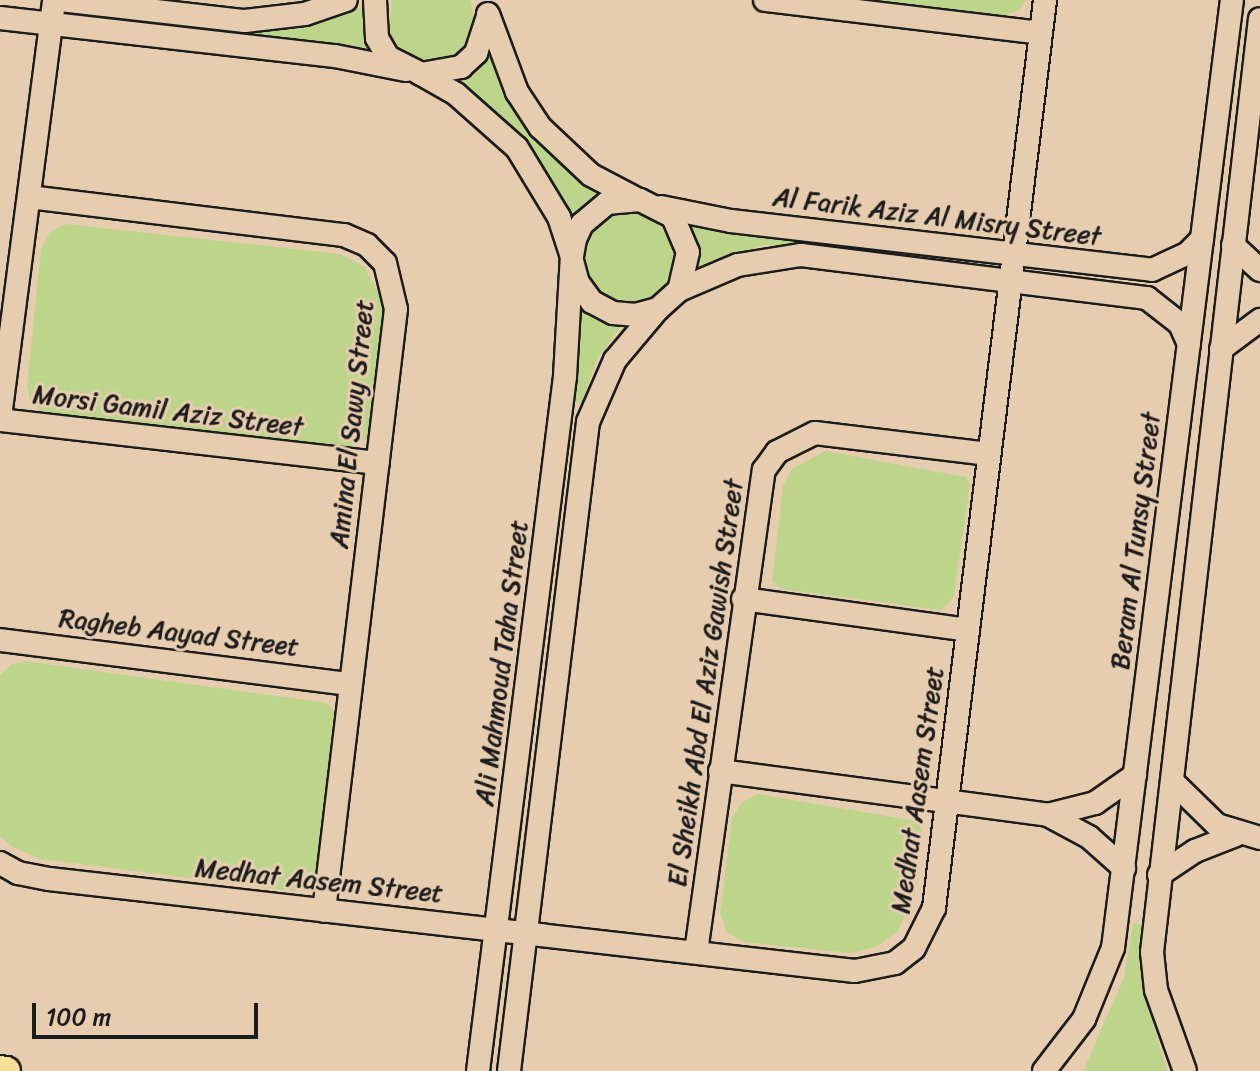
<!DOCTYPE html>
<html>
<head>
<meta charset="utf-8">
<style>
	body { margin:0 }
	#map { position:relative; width:1260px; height:1071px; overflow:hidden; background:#e7cdaf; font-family:Sriracha,sans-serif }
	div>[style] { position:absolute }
	.green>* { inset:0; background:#bdd58b }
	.round { border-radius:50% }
	.roads { filter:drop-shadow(2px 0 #1c1c1c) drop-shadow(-2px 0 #1c1c1c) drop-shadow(0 2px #1c1c1c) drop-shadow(0 -2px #1c1c1c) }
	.minor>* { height:22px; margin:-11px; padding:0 11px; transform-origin:11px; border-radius:11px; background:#e7cdaf }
	.major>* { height:28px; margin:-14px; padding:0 14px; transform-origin:14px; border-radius:14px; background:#fadf96 }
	span { translate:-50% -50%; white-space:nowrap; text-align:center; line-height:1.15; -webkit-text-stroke:6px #e7cdaf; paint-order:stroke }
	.street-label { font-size:26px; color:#1c1c1c }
	.scale { position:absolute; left:32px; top:1003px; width:226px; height:36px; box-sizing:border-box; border:4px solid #1c1c1c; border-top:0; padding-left:10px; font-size:24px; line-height:28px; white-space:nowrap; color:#1c1c1c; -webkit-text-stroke:6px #e7cdaf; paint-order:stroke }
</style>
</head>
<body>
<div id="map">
	<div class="green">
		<div style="clip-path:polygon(392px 0,471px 0,475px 29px,468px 46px,436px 64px,402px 53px,389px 30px)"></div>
		<div style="clip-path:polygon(850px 0,1026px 0,1019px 10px,1001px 17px)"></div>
		<div style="clip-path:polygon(364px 6px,372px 56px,67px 13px,251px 31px,319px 24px)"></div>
		<div style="clip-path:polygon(489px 52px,501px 90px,537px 142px,608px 195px,572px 227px,554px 183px,519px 131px,453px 83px)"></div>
		<div class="round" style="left:583px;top:213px;width:90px;height:90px"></div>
		<div style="clip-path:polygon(687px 220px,827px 238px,827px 246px,763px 245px,696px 269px)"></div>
		<div style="clip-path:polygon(65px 224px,340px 254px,364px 266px,383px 302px,372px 426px,366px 439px,348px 450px,42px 412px,30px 401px,27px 385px,41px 249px,49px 233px)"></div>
		<div style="clip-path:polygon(582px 307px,623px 324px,596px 361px,582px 404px,572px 401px)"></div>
		<div style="clip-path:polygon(825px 451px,966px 477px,970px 485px,954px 596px,948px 604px,940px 610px,781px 589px,772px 581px,783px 486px,792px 469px)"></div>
		<div style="clip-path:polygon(25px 661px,327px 703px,337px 715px,318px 878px,307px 888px,292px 891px,40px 859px,11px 846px,0 836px,0 675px,12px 664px)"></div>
		<div style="clip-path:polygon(758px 794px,916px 821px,922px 831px,915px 895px,898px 931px,876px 947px,850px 953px,743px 942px,727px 932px,720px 913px,732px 817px,742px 802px)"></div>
		<div style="clip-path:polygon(1133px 923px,1145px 925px,1148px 1005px,1167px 1071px,1083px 1071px,1124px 977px)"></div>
	</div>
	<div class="roads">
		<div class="minor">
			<div style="left:60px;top:0;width:186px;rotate:6.5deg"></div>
			<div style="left:245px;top:21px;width:60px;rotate:-6.7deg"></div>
			<div style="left:305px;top:14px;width:43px;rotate:-18.9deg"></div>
			<div style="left:375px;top:0;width:38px;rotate:87deg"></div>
			<div style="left:377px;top:38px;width:22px;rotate:60deg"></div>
			<div style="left:388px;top:57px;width:37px;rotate:27deg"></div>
			<div style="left:421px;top:74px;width:41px;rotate:-9.9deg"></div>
			<div style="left:461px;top:67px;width:21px;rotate:-43deg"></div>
			<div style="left:476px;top:53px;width:38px;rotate:-72deg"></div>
			<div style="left:765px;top:0;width:277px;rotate:6.8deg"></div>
			<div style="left:488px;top:14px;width:83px;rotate:69.6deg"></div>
			<div style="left:517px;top:92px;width:42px;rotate:56.7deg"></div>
			<div style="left:540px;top:127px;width:70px;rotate:43.3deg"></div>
			<div style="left:591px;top:175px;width:50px;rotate:27.6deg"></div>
			<div style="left:0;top:18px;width:337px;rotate:6.5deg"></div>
			<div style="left:335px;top:56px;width:72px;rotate:11.2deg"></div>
			<div style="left:421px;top:74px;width:40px;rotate:29.7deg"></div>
			<div style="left:456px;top:94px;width:81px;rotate:41.5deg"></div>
			<div style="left:517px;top:148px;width:81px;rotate:58.7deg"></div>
			<div style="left:559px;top:217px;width:40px;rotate:72deg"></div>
			<div style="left:29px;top:197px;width:317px;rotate:6.9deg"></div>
			<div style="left:344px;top:235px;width:25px;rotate:23deg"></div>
			<div style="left:367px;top:245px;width:25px;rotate:45deg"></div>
			<div style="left:385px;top:263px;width:47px;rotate:76.6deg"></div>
			<div style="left:396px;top:309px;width:606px;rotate:96.82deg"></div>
			<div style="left:661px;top:207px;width:71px;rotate:11.3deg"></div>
			<div style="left:731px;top:221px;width:424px;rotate:6.6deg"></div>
			<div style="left:1152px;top:270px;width:40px;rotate:-25deg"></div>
			<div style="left:1188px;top:253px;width:20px;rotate:-45deg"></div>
			<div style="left:1233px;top:245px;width:37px;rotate:43deg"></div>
			<div style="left:679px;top:290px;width:64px;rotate:-23deg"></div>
			<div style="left:738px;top:265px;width:64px;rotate:-9deg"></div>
			<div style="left:801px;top:255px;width:349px;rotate:7.1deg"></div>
			<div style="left:1147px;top:298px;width:42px;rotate:38.2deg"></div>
			<div style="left:1180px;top:324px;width:22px;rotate:66deg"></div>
			<div style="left:1221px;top:349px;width:49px;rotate:-36.6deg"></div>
			<div style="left:0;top:417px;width:420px;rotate:-82.6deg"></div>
			<div style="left:0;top:420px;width:380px;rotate:6.5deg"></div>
			<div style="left:743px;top:599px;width:227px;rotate:7.8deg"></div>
			<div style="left:0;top:640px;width:353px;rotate:7.2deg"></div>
			<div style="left:720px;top:771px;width:331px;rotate:7.6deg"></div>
			<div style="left:1048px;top:815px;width:47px;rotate:28.2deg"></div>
			<div style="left:1089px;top:837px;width:47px;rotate:41.5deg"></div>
			<div style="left:1172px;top:781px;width:63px;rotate:44.4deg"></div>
			<div style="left:1217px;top:825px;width:45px;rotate:16.8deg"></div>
			<div style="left:1048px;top:815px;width:49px;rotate:-14.3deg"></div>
			<div style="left:1095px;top:803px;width:49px;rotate:-35deg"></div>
			<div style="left:0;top:863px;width:21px;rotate:29deg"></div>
			<div style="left:18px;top:873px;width:32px;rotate:11deg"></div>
			<div style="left:49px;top:879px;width:811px;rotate:6.51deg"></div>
			<div style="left:855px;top:971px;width:41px;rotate:-11.3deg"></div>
			<div style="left:895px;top:963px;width:24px;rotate:-38deg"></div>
			<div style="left:914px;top:948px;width:45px;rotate:-63.4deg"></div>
			<div style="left:934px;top:908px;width:915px;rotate:-83.03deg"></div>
			<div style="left:1159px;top:875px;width:43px;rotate:-33.7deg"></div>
			<div style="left:1195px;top:851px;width:44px;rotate:-21.3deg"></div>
			<div style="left:696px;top:952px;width:487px;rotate:-82deg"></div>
			<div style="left:764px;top:470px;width:22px;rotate:-54deg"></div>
			<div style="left:777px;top:452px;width:42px;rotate:-26.6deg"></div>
			<div style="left:815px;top:433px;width:175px;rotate:6.9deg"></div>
			<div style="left:478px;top:1071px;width:700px;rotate:-82.86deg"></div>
			<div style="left:565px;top:376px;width:120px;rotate:-86.7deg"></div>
			<div style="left:572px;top:256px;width:17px;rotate:-80deg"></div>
			<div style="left:575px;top:239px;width:17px;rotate:-65deg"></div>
			<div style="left:582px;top:224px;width:33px;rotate:-40deg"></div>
			<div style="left:607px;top:203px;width:33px;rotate:-5deg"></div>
			<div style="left:640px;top:200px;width:37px;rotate:27deg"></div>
			<div style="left:673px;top:217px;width:38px;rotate:67deg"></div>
			<div style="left:688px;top:252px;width:39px;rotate:103deg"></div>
			<div style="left:679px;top:290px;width:28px;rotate:138deg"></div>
			<div style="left:658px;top:309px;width:23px;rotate:165deg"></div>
			<div style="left:636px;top:315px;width:23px;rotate:-175deg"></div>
			<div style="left:613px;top:313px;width:24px;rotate:-152deg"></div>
			<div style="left:592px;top:302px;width:24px;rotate:-126deg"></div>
			<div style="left:578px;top:283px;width:23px;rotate:-105deg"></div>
			<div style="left:509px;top:1071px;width:654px;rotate:-83.06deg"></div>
			<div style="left:588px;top:422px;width:68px;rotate:-66.5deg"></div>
			<div style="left:615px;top:360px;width:65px;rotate:-50deg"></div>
			<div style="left:1044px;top:1071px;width:66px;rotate:-52.4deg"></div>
			<div style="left:1084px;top:1019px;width:77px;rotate:-67.8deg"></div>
			<div style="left:1113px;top:948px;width:955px;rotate:-82.85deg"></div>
			<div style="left:1185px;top:1071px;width:86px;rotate:-109.7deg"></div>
			<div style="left:1156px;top:990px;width:38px;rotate:-96deg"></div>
			<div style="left:1152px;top:952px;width:939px;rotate:-83.4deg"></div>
		</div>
		<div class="major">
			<div style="left:0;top:1070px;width:6px;rotate:9deg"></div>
		</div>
	</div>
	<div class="street-label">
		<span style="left:937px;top:217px;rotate:7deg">Al Farik Aziz Al Misry Street</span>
		<span style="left:168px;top:411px;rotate:7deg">Morsi Gamil Aziz Street</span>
		<span style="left:352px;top:424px;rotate:-84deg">Amina El Sawy Street</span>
		<span style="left:1136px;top:541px;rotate:-83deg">Beram Al Tunsy Street</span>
		<span style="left:179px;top:633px;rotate:7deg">Ragheb Aayad Street</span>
		<span style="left:502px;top:663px;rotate:-83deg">Ali Mahmoud Taha Street</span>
		<span style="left:706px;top:683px;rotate:-82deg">El Sheikh Abd El Aziz Gawish Street</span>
		<span style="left:918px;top:790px;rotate:-82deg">Medhat Aasem Street</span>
		<span style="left:319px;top:881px;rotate:6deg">Medhat Aasem Street</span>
	</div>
	<div class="scale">100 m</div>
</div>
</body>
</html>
